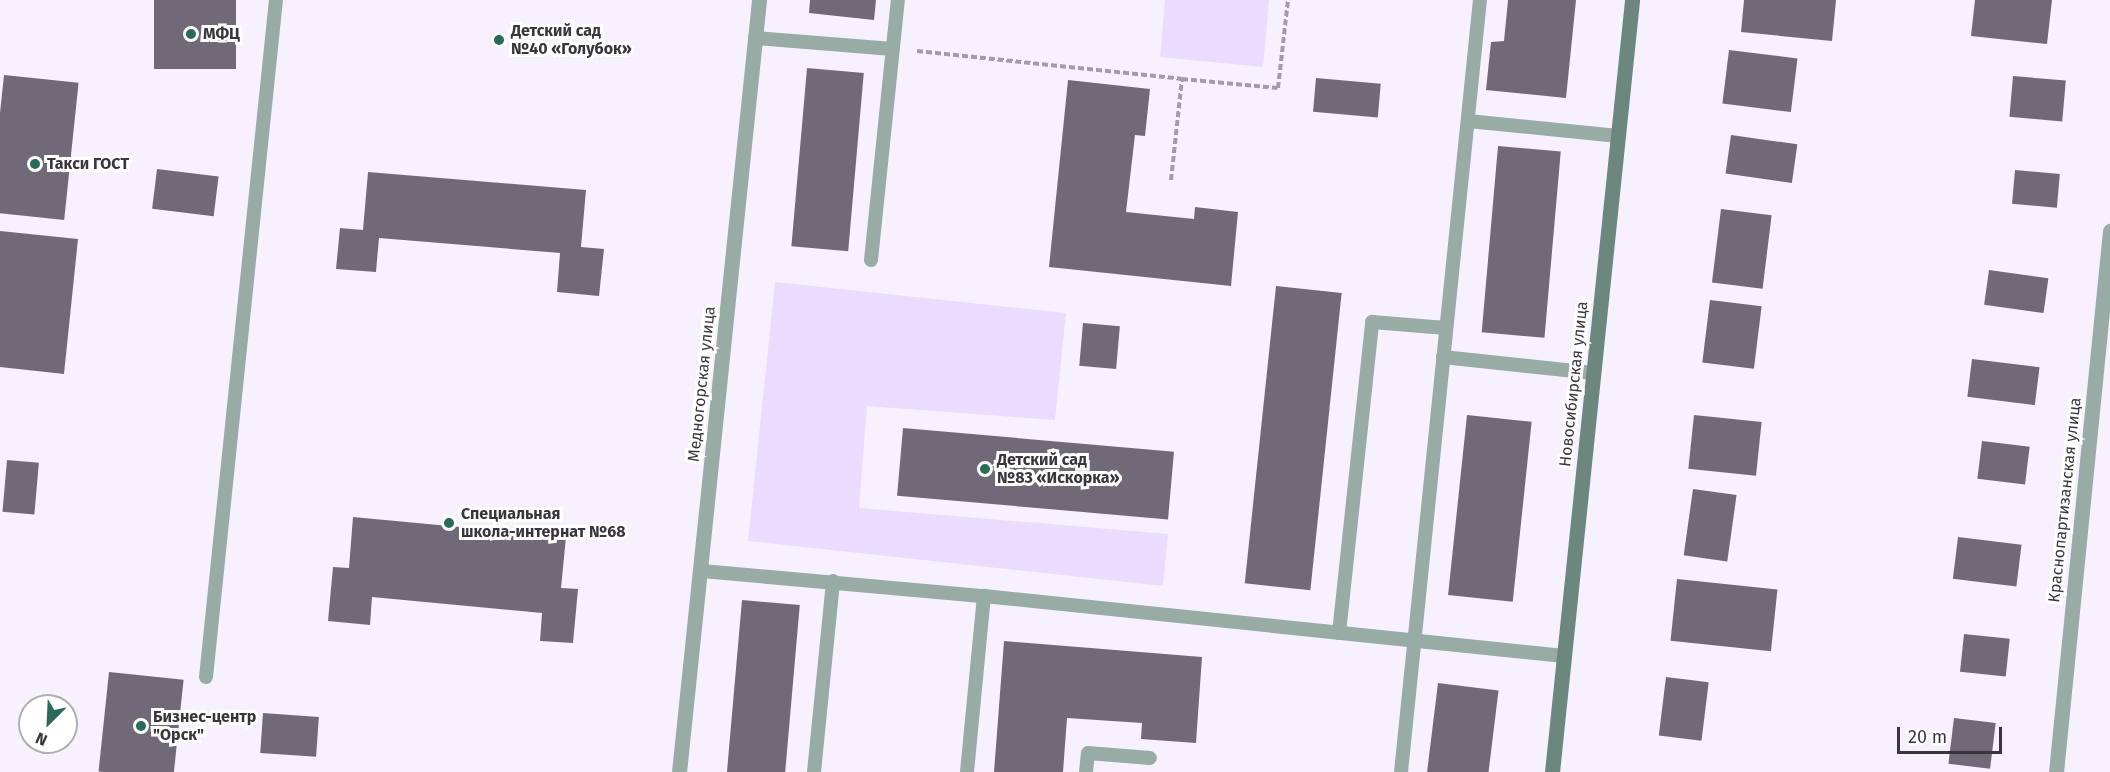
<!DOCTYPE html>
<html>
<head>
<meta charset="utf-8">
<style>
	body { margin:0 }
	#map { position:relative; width:2110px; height:772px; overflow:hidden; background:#f7f1ff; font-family:"Fira Sans",sans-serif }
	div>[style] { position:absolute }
	.green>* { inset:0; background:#ebdbff }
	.building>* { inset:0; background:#706a78; transform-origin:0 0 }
	.path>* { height:4px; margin-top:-2px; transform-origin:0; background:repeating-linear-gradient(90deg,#a19ca7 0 6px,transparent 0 9px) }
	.service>* { height:14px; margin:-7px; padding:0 7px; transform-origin:7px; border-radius:7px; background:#98aba4 }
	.minor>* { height:15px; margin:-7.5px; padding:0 7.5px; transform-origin:7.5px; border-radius:7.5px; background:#98aba4 }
	.secondary>* { height:15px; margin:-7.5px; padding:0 7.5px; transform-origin:7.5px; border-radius:7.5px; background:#6b877e }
	.dots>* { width:16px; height:16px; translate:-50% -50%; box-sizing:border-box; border:3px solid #fff; border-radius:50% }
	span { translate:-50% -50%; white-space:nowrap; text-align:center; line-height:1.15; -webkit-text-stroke:6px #fff; paint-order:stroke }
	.poi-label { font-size:16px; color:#38353c; font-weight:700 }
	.left { translate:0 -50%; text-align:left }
	.street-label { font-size:16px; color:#38353c }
	.north { position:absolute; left:18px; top:694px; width:60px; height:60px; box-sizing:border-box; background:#fff; border:2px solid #afaeb1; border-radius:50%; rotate:204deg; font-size:16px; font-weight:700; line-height:24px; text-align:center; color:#38353c }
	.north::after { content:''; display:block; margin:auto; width:21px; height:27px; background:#2a6a59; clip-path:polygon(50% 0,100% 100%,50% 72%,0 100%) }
	.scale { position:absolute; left:1897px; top:727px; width:105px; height:27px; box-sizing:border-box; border:3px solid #38353c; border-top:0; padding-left:8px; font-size:18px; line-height:21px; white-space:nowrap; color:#38353c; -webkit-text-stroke:4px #fff; paint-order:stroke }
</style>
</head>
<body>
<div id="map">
	<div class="green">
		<div style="clip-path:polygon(1165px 0,1269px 0,1263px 67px,1160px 57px)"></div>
		<div style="clip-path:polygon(775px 282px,1066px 313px,1055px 420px,867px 406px,859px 508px,1168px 534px,1163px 586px,748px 541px)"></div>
	</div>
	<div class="building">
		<div style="left:154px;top:0;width:82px;height:69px"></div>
		<div style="clip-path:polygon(810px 0,876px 0,874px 20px,809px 13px)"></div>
		<div style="clip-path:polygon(1508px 0,1576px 0,1566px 98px,1486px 90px,1491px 42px,1504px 41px)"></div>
		<div style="clip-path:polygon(1744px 0,1836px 0,1832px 41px,1741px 32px)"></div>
		<div style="clip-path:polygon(1975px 0,2052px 0,2047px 44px,1971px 36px)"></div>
		<div style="left:1729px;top:50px;width:69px;height:54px;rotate:7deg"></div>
		<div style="left:807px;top:68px;width:57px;height:179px;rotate:5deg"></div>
		<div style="left:4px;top:75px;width:75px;height:138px;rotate:6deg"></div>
		<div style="left:2013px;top:76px;width:53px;height:41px;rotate:5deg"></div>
		<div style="left:1316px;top:78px;width:65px;height:34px;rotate:5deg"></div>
		<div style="clip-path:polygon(1068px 80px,1150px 89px,1145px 136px,1135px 135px,1126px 212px,1194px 219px,1195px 207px,1238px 212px,1231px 286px,1049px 267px)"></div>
		<div style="left:1731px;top:135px;width:67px;height:39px;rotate:8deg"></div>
		<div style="left:1498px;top:146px;width:63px;height:187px;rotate:5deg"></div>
		<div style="left:157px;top:169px;width:62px;height:40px;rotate:7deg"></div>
		<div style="left:2015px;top:170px;width:45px;height:34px;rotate:5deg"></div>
		<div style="clip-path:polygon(368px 172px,586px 190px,581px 247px,604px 249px,599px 296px,557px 292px,560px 253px,379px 238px,376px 272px,336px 269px,340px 228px,363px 230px)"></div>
		<div style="left:1721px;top:209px;width:51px;height:74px;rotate:7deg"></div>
		<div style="clip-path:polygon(0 231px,78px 239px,64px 374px,0 367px)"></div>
		<div style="left:1989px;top:270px;width:60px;height:35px;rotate:8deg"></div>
		<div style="left:1276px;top:286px;width:66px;height:299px;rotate:6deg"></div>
		<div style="left:1710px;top:300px;width:52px;height:63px;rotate:7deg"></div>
		<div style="left:1083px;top:323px;width:37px;height:43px;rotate:5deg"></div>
		<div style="left:1972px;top:359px;width:68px;height:38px;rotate:7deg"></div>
		<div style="left:1467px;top:415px;width:65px;height:181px;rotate:6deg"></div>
		<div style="left:1694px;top:415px;width:68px;height:54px;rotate:6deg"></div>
		<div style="left:903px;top:428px;width:272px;height:68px;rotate:5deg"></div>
		<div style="left:1982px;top:441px;width:48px;height:38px;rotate:7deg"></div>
		<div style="left:7px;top:460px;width:32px;height:52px;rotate:5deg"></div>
		<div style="left:1693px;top:489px;width:44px;height:67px;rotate:8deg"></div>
		<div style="clip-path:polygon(353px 517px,566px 537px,561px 588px,578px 589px,573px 643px,540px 641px,542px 613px,372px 597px,370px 625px,328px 621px,333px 567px,349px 568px)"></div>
		<div style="left:1958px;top:537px;width:64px;height:42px;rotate:7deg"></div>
		<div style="left:1677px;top:579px;width:101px;height:62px;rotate:6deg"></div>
		<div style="left:742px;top:600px;width:58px;height:173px;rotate:5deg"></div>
		<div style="left:1964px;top:634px;width:46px;height:38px;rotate:6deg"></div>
		<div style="clip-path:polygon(1004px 641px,1202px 657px,1196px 743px,1141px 739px,1142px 723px,1067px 718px,1063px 772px,994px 772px)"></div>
		<div style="left:109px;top:672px;width:75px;height:100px;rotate:6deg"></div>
		<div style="left:1666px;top:677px;width:43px;height:59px;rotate:7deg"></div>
		<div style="left:1438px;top:683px;width:61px;height:90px;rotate:7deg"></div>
		<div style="left:263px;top:713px;width:56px;height:40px;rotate:4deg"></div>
		<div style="left:1954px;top:718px;width:42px;height:46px;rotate:7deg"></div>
	</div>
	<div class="path">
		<div style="left:917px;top:51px;width:266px;rotate:6deg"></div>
		<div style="left:1171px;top:180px;width:102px;rotate:-83.8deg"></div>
		<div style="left:1182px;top:79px;width:96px;rotate:5.4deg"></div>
		<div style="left:1278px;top:88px;width:89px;rotate:-83.5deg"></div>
	</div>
	<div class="service">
		<div style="left:755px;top:38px;width:138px;rotate:4.6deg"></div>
		<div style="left:1468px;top:121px;width:151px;rotate:5.7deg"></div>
		<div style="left:871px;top:260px;width:261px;rotate:-84.1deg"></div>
		<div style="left:1443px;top:357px;width:151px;rotate:6.1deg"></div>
		<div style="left:702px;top:571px;width:283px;rotate:5.1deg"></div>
		<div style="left:1339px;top:633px;width:313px;rotate:-83.9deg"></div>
		<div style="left:1372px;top:322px;width:74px;rotate:4.6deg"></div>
		<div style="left:206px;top:677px;width:681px;rotate:-84.1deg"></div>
		<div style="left:814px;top:772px;width:192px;rotate:-84.3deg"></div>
		<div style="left:967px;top:772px;width:177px;rotate:-84.5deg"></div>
		<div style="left:984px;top:596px;width:583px;rotate:5.91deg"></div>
		<div style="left:1086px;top:772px;width:19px;rotate:-84deg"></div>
		<div style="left:1088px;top:753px;width:62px;rotate:4.6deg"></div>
		<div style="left:1401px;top:772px;width:776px;rotate:-84.16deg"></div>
	</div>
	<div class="minor">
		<div style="left:679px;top:772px;width:776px;rotate:-84.08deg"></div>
		<div style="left:2056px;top:772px;width:544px;rotate:-84.3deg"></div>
	</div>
	<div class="secondary">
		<div style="left:1552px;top:772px;width:776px;rotate:-84.08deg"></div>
	</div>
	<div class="dots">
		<div style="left:191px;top:34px;background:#2a6a59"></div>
		<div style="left:499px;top:40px;background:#2a6a59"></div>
		<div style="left:35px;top:164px;background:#2a6a59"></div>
		<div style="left:985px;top:469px;background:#2a6a59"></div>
		<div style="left:449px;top:523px;background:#2a6a59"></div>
		<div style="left:141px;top:726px;background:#2a6a59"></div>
	</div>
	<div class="poi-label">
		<span class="left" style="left:511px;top:40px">Детский сад<br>№40 «Голубок»</span>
		<span class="left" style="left:203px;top:34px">МФЦ</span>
		<span class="left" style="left:47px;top:164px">Такси ГОСТ</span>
		<span class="left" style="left:997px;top:469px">Детский сад<br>№83 «Искорка»</span>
		<span class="left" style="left:461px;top:523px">Специальная<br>школа-интернат №68</span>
		<span class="left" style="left:153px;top:726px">Бизнес-центр<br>"Орск"</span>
	</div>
	<div class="street-label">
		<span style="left:702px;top:384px;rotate:-84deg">Медногорская улица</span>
		<span style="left:1574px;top:384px;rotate:-84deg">Новосибирская улица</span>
		<span style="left:2065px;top:500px;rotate:-84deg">Краснопартизанская улица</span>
	</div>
	<div class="north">N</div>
	<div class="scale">20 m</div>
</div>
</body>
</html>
